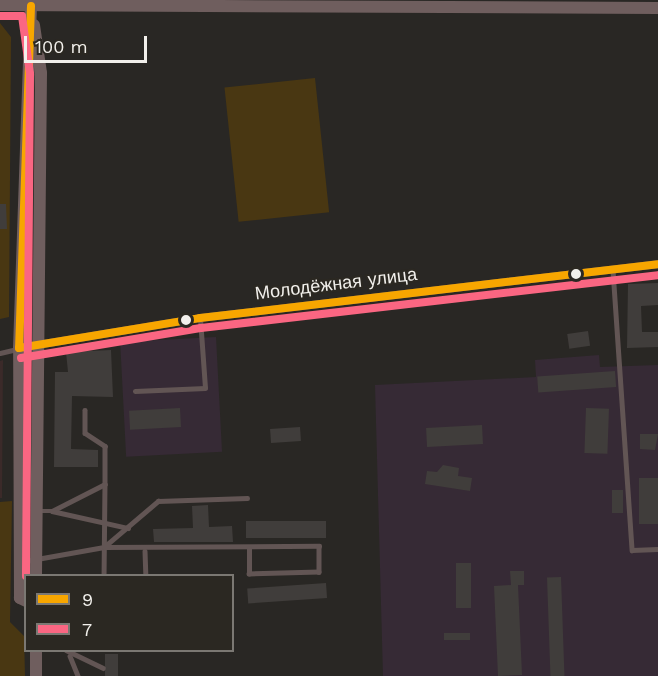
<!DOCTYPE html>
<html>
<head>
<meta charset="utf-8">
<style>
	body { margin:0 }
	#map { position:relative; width:658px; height:676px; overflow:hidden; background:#292724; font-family:"Work Sans",sans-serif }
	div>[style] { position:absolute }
	.commercial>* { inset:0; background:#3b2a29 }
	.industrial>* { inset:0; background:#362a35; transform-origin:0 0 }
	.green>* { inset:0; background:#493712; transform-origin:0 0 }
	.building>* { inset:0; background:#403d3b; transform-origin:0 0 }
	.lane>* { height:4.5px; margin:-2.25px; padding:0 2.25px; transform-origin:2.25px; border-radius:2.25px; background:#625554 }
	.street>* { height:8px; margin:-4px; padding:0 4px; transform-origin:4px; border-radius:4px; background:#625554 }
	.secondary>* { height:12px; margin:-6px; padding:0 6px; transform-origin:6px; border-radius:6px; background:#6f5e5e }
	.bus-1>* { height:8px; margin:-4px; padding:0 4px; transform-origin:4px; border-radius:4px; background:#f7a600 }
	.bus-2>* { height:8px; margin:-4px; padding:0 4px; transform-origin:4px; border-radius:4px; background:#fa6682 }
	.dots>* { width:16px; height:16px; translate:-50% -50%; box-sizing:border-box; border:3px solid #2b2822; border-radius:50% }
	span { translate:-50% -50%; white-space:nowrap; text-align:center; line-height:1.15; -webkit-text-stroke:4.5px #2b2822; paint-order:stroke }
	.street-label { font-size:18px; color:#f2f0ec }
	.legend { position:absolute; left:24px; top:574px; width:210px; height:78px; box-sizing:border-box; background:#2b2822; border:2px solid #7b7873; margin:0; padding:8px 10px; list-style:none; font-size:18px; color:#f2f0ec }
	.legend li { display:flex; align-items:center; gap:12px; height:30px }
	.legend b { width:30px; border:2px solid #7b7873 }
	.scale { position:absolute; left:24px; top:36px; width:123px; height:27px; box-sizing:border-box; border:3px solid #f2f0ec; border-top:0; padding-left:8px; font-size:18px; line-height:21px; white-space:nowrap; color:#f2f0ec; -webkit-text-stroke:4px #2b2822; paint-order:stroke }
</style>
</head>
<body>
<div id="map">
	<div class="commercial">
		<div style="clip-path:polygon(3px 360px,2px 498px,0 498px,0 361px)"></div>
	</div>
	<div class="industrial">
		<div style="left:216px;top:337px;width:115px;height:96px;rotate:87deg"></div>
		<div style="clip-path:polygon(599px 355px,600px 367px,658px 365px,658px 676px,383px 676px,375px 385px,536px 377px,535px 360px)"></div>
	</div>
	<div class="green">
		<div style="clip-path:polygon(0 23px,11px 37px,9px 317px,0 319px)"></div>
		<div style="left:315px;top:78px;width:135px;height:91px;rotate:84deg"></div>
		<div style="clip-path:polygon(12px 501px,10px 622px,24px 636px,25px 676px,0 676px,0 502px)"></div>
	</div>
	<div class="building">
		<div style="clip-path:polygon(0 204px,6px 204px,7px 229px,0 229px)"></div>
		<div style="clip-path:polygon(658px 283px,658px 305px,641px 306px,642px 332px,658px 332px,658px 347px,627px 348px,628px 284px)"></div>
		<div style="left:588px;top:331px;width:15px;height:21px;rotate:82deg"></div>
		<div style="clip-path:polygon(111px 350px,113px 397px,72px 396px,71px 449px,98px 450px,98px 467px,54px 467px,55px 372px,68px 372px,66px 352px)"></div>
		<div style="left:615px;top:371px;width:16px;height:78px;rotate:86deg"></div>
		<div style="left:180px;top:408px;width:19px;height:51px;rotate:87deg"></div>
		<div style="left:586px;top:408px;width:23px;height:45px;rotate:2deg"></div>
		<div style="left:482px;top:425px;width:19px;height:56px;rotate:87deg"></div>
		<div style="left:300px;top:427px;width:14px;height:30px;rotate:86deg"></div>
		<div style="clip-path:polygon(640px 434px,658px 434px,655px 450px,640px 449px)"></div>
		<div style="clip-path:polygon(443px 465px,459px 468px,458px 476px,472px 478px,470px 491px,425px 484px,427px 471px,437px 472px)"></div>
		<div style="left:658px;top:478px;width:46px;height:19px;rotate:90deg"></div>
		<div style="left:612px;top:490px;width:11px;height:23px"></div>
		<div style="clip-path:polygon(208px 505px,209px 527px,232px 526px,233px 542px,154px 542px,153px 529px,193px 528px,192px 506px)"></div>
		<div style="left:326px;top:521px;width:17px;height:80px;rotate:90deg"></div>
		<div style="left:456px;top:563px;width:15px;height:45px"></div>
		<div style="clip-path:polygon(510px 571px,524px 571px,524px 585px,518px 585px,522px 675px,498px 676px,494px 586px,511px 585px)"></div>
		<div style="left:561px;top:577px;width:99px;height:14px;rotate:88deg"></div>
		<div style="left:326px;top:583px;width:15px;height:79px;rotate:86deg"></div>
		<div style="left:444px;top:633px;width:26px;height:7px"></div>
		<div style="left:118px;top:654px;width:22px;height:13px;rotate:90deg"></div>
	</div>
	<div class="lane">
		<div style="left:613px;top:270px;width:281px;rotate:86.1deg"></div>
		<div style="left:632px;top:550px;width:26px;rotate:-2deg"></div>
		<div style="left:0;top:353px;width:17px;rotate:-13deg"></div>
		<div style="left:135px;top:391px;width:70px;rotate:-2.5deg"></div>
		<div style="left:205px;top:388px;width:70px;rotate:-94.1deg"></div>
		<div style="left:85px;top:410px;width:23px;rotate:90deg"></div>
		<div style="left:85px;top:433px;width:24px;rotate:33deg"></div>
		<div style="left:105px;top:446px;width:38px;rotate:90deg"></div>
		<div style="left:39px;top:511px;width:13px"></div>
		<div style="left:52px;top:511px;width:59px;rotate:-27deg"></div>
		<div style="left:105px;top:484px;width:92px;rotate:90.6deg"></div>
		<div style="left:52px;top:511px;width:78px;rotate:12.6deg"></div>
		<div style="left:104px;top:547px;width:71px;rotate:-40.4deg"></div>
		<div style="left:158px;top:501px;width:89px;rotate:-1.9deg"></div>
		<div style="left:145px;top:551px;width:25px;rotate:88deg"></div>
		<div style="left:20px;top:562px;width:85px;rotate:-10.1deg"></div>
		<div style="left:104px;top:547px;width:215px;rotate:-0.3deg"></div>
		<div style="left:319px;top:546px;width:26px;rotate:90deg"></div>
		<div style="left:319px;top:572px;width:70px;rotate:178.4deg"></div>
		<div style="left:249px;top:574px;width:25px;rotate:-90deg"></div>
		<div style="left:66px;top:650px;width:41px;rotate:25.9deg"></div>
		<div style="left:149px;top:650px;width:22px"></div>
		<div style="left:70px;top:656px;width:22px;rotate:68deg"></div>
	</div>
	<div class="street">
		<div style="left:19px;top:348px;width:183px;rotate:-9.4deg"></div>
		<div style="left:200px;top:318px;width:461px;rotate:-6.7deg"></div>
	</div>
	<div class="secondary">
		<div style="left:0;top:5px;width:658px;rotate:0.26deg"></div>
		<div style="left:34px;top:25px;width:49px;rotate:81.7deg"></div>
		<div style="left:41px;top:73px;width:503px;rotate:90.57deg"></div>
		<div style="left:26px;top:601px;width:7px;rotate:-153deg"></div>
		<div style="left:20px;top:598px;width:250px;rotate:-90.2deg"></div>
		<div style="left:19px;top:348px;width:342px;rotate:-88deg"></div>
		<div style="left:36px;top:650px;width:26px;rotate:90deg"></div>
	</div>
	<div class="bus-1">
		<div style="left:31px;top:6px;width:342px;rotate:92deg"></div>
		<div style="left:19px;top:348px;width:183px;rotate:-9.4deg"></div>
		<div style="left:200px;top:318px;width:461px;rotate:-6.7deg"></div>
	</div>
	<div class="bus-2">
		<div style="left:0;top:16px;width:22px"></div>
		<div style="left:22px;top:16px;width:59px;rotate:82.1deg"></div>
		<div style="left:30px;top:74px;width:502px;rotate:90.46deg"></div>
		<div style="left:21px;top:358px;width:182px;rotate:-9.5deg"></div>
		<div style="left:201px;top:328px;width:460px;rotate:-6.6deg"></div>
	</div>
	<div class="dots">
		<div style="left:576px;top:274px;background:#f2f0ec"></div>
		<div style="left:186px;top:320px;background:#f2f0ec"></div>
	</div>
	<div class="street-label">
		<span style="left:336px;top:284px;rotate:-7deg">Молодёжная улица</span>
	</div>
	<ul class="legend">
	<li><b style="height:8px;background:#f7a600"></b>9</li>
	<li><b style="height:8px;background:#fa6682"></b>7</li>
	</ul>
	<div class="scale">100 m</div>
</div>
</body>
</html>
